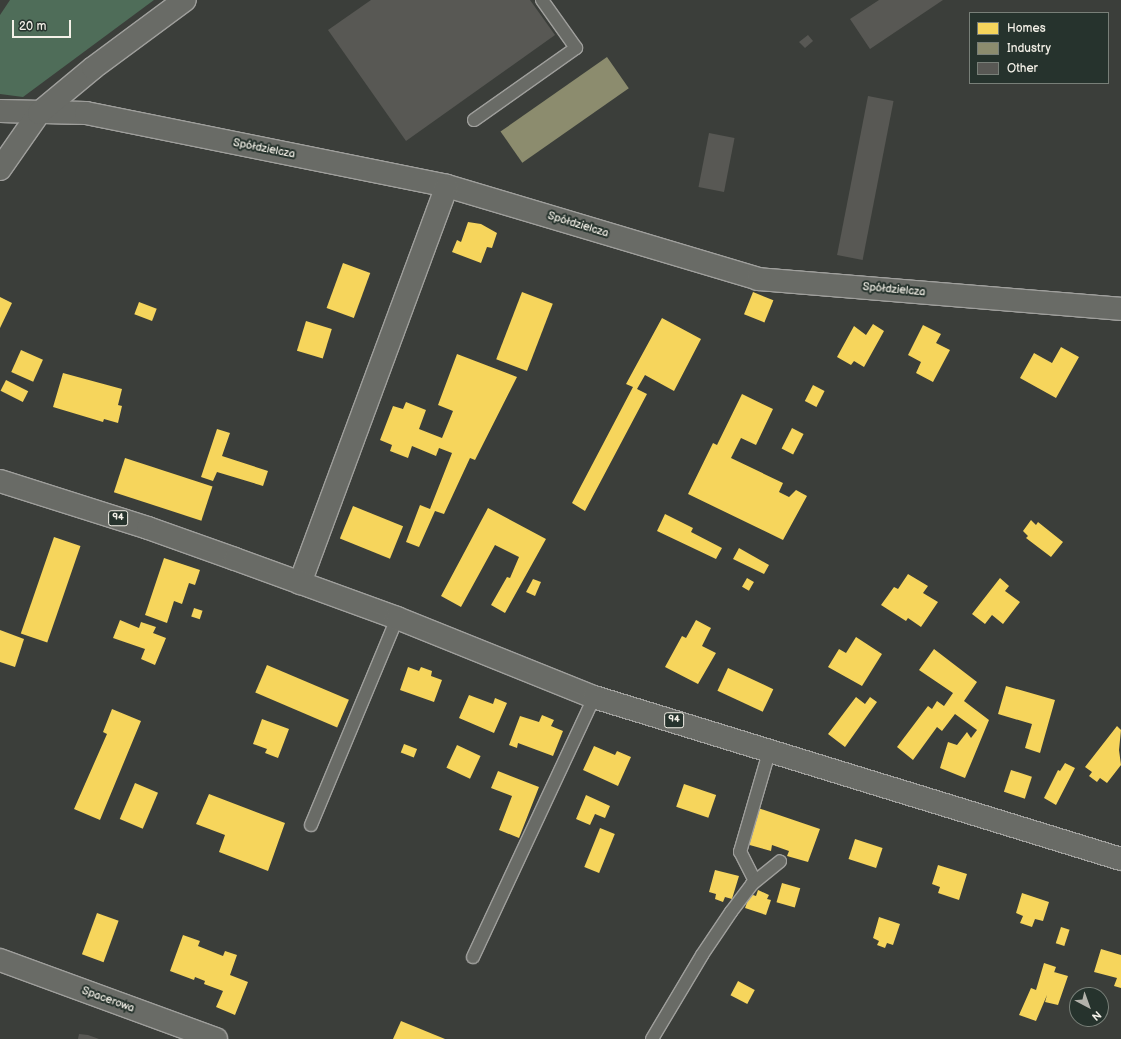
<!DOCTYPE html>
<html>
<head>
<meta charset="utf-8">
<style>
	body { margin:0 }
	#map { position:relative; width:1121px; height:1039px; overflow:hidden; background:#3b3e3a; font-family:"Balsamiq Sans",sans-serif }
	div>[style] { position:absolute }
	.green>* { inset:0; background:#4f6d59 }
	.homes>* { inset:0; background:#f6d55c; transform-origin:0 0 }
	.industry>* { inset:0; background:#8c8c6e; transform-origin:0 0 }
	.building>* { inset:0; background:#585854; transform-origin:0 0 }
	.roads { filter:drop-shadow(1px 0 #9f9f9c) drop-shadow(-1px 0 #9f9f9c) drop-shadow(0 1px #9f9f9c) drop-shadow(0 -1px #9f9f9c) }
	.lane>* { height:12px; margin:-6px; padding:0 6px; transform-origin:6px; border-radius:6px; background:#696b66 }
	.street>* { height:22px; margin:-11px; padding:0 11px; transform-origin:11px; border-radius:11px; background:#696b66 }
	.secondary>* { height:22px; margin:-11px; padding:0 11px; transform-origin:11px; border-radius:11px; background:#696b66 }
	.primary>* { height:22px; margin:-11px; padding:0 11px; transform-origin:11px; border-radius:11px; background:#696b66 }
	span { translate:-50% -50%; white-space:nowrap; text-align:center; line-height:1.15; -webkit-text-stroke:4px #26332d; paint-order:stroke }
	.shield-label span { padding:1px 3px; background:#26332d; border:1px solid; border-radius:3px; -webkit-text-stroke-width:0 }
	.shield-label { font-size:10px; color:#f4f1e8; font-weight:700 }
	.street-label { font-size:11px; color:#f4f1e8 }
	.legend { position:absolute; left:969px; top:12px; width:140px; height:72px; box-sizing:border-box; background:#26332d; border:1px solid #787f78; margin:0; padding:5px 7px; list-style:none; font-size:12px; color:#f4f1e8 }
	.legend li { display:flex; align-items:center; gap:8px; height:20px }
	.legend b { width:20px; border:1px solid #787f78 }
	.north { position:absolute; left:1069px; top:987px; width:40px; height:40px; box-sizing:border-box; background:#26332d; border:1px solid #787f78; border-radius:50%; rotate:139deg; font-size:11px; font-weight:700; line-height:16px; text-align:center; color:#f4f1e8 }
	.north::after { content:''; display:block; margin:auto; width:14px; height:18px; background:#b3b2ab; clip-path:polygon(50% 0,100% 100%,50% 72%,0 100%) }
	.scale { position:absolute; left:12px; top:20px; width:59px; height:18px; box-sizing:border-box; border:2px solid #f4f1e8; border-top:0; padding-left:5px; font-size:12px; line-height:14px; white-space:nowrap; color:#f4f1e8; -webkit-text-stroke:3px #26332d; paint-order:stroke }
</style>
</head>
<body>
<div id="map">
	<div class="green">
		<div style="clip-path:polygon(10px 0,154px 0,23px 97px,0 94px,0 15px)"></div>
	</div>
	<div class="homes">
		<div style="clip-path:polygon(468px 222px,481px 224px,497px 233px,492px 248px,487px 247px,481px 263px,452px 252px,457px 240px,461px 242px)"></div>
		<div style="left:343px;top:263px;width:29px;height:48px;rotate:20deg"></div>
		<div style="left:522px;top:292px;width:33px;height:72px;rotate:21deg"></div>
		<div style="left:753px;top:292px;width:22px;height:24px;rotate:22deg"></div>
		<div style="clip-path:polygon(0 297px,12px 303px,0 328px)"></div>
		<div style="left:139px;top:302px;width:19px;height:13px;rotate:21deg"></div>
		<div style="clip-path:polygon(662px 318px,701px 339px,674px 391px,645px 375px,637px 389px,647px 394px,585px 511px,572px 503px,633px 387px,626px 384px)"></div>
		<div style="left:306px;top:321px;width:27px;height:31px;rotate:17deg"></div>
		<div style="clip-path:polygon(873px 324px,884px 331px,864px 367px,854px 361px,851px 365px,837px 357px,854px 326px,866px 335px)"></div>
		<div style="clip-path:polygon(923px 325px,941px 334px,936px 343px,950px 350px,933px 382px,916px 373px,921px 362px,908px 355px)"></div>
		<div style="clip-path:polygon(1061px 347px,1079px 357px,1056px 398px,1020px 378px,1034px 353px,1052px 363px)"></div>
		<div style="left:21px;top:350px;width:24px;height:24px;rotate:24deg"></div>
		<div style="clip-path:polygon(457px 354px,517px 377px,475px 460px,470px 458px,444px 514px,435px 511px,419px 547px,406px 542px,420px 505px,430px 509px,452px 453px,439px 448px,436px 456px,412px 446px,408px 458px,390px 451px,392px 445px,380px 440px,393px 406px,403px 409px,406px 402px,426px 410px,419px 429px,442px 438px,453px 411px,438px 405px)"></div>
		<div style="clip-path:polygon(63px 373px,122px 389px,118px 405px,122px 406px,118px 423px,104px 419px,103px 422px,53px 407px)"></div>
		<div style="left:6px;top:380px;width:25px;height:12px;rotate:27deg"></div>
		<div style="left:813px;top:385px;width:13px;height:18px;rotate:27deg"></div>
		<div style="clip-path:polygon(742px 394px,773px 409px,756px 445px,741px 438px,731px 458px,783px 483px,779px 492px,789px 497px,796px 490px,807px 496px,783px 540px,688px 494px,713px 443px,717px 445px)"></div>
		<div style="left:792px;top:428px;width:13px;height:23px;rotate:27deg"></div>
		<div style="clip-path:polygon(217px 429px,230px 433px,222px 456px,268px 471px,263px 486px,217px 472px,213px 481px,201px 477px)"></div>
		<div style="left:125px;top:458px;width:92px;height:36px;rotate:18deg"></div>
		<div style="left:353px;top:506px;width:54px;height:35px;rotate:22deg"></div>
		<div style="clip-path:polygon(488px 508px,546px 539px,505px 613px,491px 605px,507px 577px,510px 578px,519px 557px,495px 545px,461px 607px,441px 596px)"></div>
		<div style="clip-path:polygon(665px 514px,693px 528px,691px 532px,722px 548px,716px 559px,657px 531px)"></div>
		<div style="clip-path:polygon(1031px 520px,1036px 525px,1038px 522px,1063px 542px,1051px 557px,1026px 538px,1028px 536px,1023px 531px)"></div>
		<div style="left:54px;top:537px;width:28px;height:102px;rotate:19deg"></div>
		<div style="clip-path:polygon(739px 548px,769px 565px,764px 574px,733px 559px)"></div>
		<div style="clip-path:polygon(164px 558px,200px 570px,195px 585px,189px 583px,182px 604px,174px 601px,167px 623px,145px 615px)"></div>
		<div style="clip-path:polygon(908px 574px,928px 586px,923px 593px,938px 602px,921px 627px,908px 618px,906px 621px,881px 605px,894px 587px,898px 589px)"></div>
		<div style="left:747px;top:578px;width:8px;height:10px;rotate:30deg"></div>
		<div style="clip-path:polygon(1000px 578px,1009px 586px,1005px 591px,1020px 602px,1003px 624px,992px 615px,985px 624px,972px 614px)"></div>
		<div style="clip-path:polygon(533px 579px,541px 582px,535px 596px,526px 592px)"></div>
		<div style="left:194px;top:608px;width:9px;height:9px;rotate:18deg"></div>
		<div style="clip-path:polygon(120px 620px,139px 628px,141px 622px,156px 627px,153px 633px,166px 638px,155px 665px,141px 659px,145px 649px,113px 638px)"></div>
		<div style="clip-path:polygon(696px 620px,711px 628px,702px 646px,716px 653px,698px 684px,665px 667px,682px 636px,686px 638px)"></div>
		<div style="clip-path:polygon(0 630px,24px 639px,15px 667px,0 662px)"></div>
		<div style="clip-path:polygon(856px 637px,882px 654px,862px 686px,828px 667px,839px 649px,846px 653px)"></div>
		<div style="clip-path:polygon(934px 649px,977px 682px,964px 701px,989px 720px,965px 778px,940px 768px,948px 742px,957px 745px,967px 732px,971px 738px,977px 730px,955px 714px,942px 731px,937px 727px,913px 760px,897px 747px,928px 706px,932px 709px,937px 701px,944px 706px,953px 693px,919px 670px)"></div>
		<div style="left:267px;top:665px;width:89px;height:30px;rotate:23deg"></div>
		<div style="clip-path:polygon(408px 667px,419px 671px,421px 667px,432px 671px,431px 676px,442px 680px,434px 702px,400px 690px)"></div>
		<div style="left:728px;top:668px;width:50px;height:25px;rotate:25deg"></div>
		<div style="clip-path:polygon(1006px 686px,1055px 700px,1040px 753px,1025px 748px,1032px 724px,998px 714px)"></div>
		<div style="clip-path:polygon(469px 695px,493px 704px,495px 698px,507px 703px,494px 733px,459px 718px)"></div>
		<div style="clip-path:polygon(856px 697px,865px 704px,870px 697px,877px 702px,845px 747px,828px 734px)"></div>
		<div style="clip-path:polygon(112px 709px,141px 721px,100px 820px,74px 809px,107px 734px,103px 732px)"></div>
		<div style="clip-path:polygon(542px 715px,554px 720px,551px 726px,563px 731px,553px 756px,518px 743px,517px 748px,509px 745px,520px 716px,539px 722px)"></div>
		<div style="clip-path:polygon(262px 719px,289px 729px,278px 758px,265px 753px,267px 749px,253px 744px)"></div>
		<div style="clip-path:polygon(1117px 726px,1121px 730px,1119px 750px,1121px 765px,1107px 783px,1100px 778px,1097px 782px,1089px 776px,1092px 772px,1085px 767px)"></div>
		<div style="left:404px;top:744px;width:14px;height:9px;rotate:21deg"></div>
		<div style="left:457px;top:745px;width:26px;height:25px;rotate:25deg"></div>
		<div style="clip-path:polygon(594px 746px,615px 755px,617px 751px,631px 757px,618px 786px,583px 770px)"></div>
		<div style="clip-path:polygon(1065px 763px,1075px 768px,1056px 805px,1044px 798px,1058px 770px,1060px 771px)"></div>
		<div style="left:1011px;top:770px;width:22px;height:23px;rotate:18deg"></div>
		<div style="clip-path:polygon(498px 771px,539px 787px,519px 838px,499px 830px,512px 796px,491px 788px)"></div>
		<div style="left:135px;top:783px;width:25px;height:39px;rotate:23deg"></div>
		<div style="left:684px;top:784px;width:34px;height:24px;rotate:19deg"></div>
		<div style="clip-path:polygon(209px 794px,285px 823px,268px 871px,219px 852px,225px 835px,196px 824px)"></div>
		<div style="clip-path:polygon(586px 795px,610px 806px,605px 818px,595px 814px,590px 825px,576px 819px)"></div>
		<div style="clip-path:polygon(758px 808px,820px 829px,808px 862px,787px 856px,789px 851px,772px 845px,771px 851px,746px 844px)"></div>
		<div style="left:600px;top:828px;width:16px;height:42px;rotate:22deg"></div>
		<div style="left:855px;top:839px;width:29px;height:21px;rotate:18deg"></div>
		<div style="clip-path:polygon(938px 865px,967px 874px,959px 900px,938px 893px,940px 887px,932px 884px)"></div>
		<div style="clip-path:polygon(715px 870px,739px 876px,732px 899px,725px 897px,723px 902px,715px 899px,716px 894px,709px 892px)"></div>
		<div style="left:782px;top:883px;width:19px;height:20px;rotate:16deg"></div>
		<div style="clip-path:polygon(758px 890px,769px 895px,767px 899px,771px 900px,766px 915px,745px 908px,750px 894px,756px 896px)"></div>
		<div style="clip-path:polygon(1022px 893px,1049px 902px,1043px 921px,1035px 919px,1032px 927px,1020px 923px,1023px 916px,1016px 913px)"></div>
		<div style="left:97px;top:913px;width:23px;height:44px;rotate:20deg"></div>
		<div style="clip-path:polygon(879px 917px,900px 924px,893px 945px,887px 943px,885px 948px,877px 945px,879px 941px,873px 938px)"></div>
		<div style="left:1061px;top:927px;width:9px;height:17px;rotate:18deg"></div>
		<div style="clip-path:polygon(183px 935px,200px 941px,198px 946px,223px 956px,225px 951px,237px 955px,230px 975px,248px 982px,235px 1015px,216px 1007px,223px 991px,204px 984px,205px 981px,195px 977px,194px 980px,170px 971px)"></div>
		<div style="clip-path:polygon(1101px 949px,1121px 955px,1121px 988px,1114px 986px,1117px 978px,1094px 972px)"></div>
		<div style="clip-path:polygon(1044px 963px,1056px 967px,1051px 981px,1054px 972px,1068px 976px,1058px 1005px,1045px 1002px,1047px 995px,1036px 1021px,1019px 1015px,1031px 988px,1036px 990px)"></div>
		<div style="left:738px;top:981px;width:19px;height:16px;rotate:28deg"></div>
		<div style="clip-path:polygon(401px 1021px,445px 1039px,393px 1039px)"></div>
	</div>
	<div class="industry">
		<div style="left:607px;top:57px;width:38px;height:130px;rotate:55deg"></div>
	</div>
	<div class="building">
		<div style="clip-path:polygon(371px 0,530px 0,555px 35px,406px 141px,328px 30px)"></div>
		<div style="clip-path:polygon(879px 0,943px 0,870px 49px,850px 19px)"></div>
		<div style="clip-path:polygon(808px 35px,813px 41px,805px 48px,799px 42px)"></div>
		<div style="left:868px;top:96px;width:26px;height:162px;rotate:11deg"></div>
		<div style="left:709px;top:133px;width:26px;height:55px;rotate:11deg"></div>
		<div style="clip-path:polygon(79px 1034px,88px 1035px,99px 1039px,78px 1039px)"></div>
	</div>
	<div class="roads">
		<div class="lane">
			<div style="left:474px;top:120px;width:125px;rotate:-35.2deg"></div>
			<div style="left:576px;top:48px;width:59px;rotate:-125.3deg"></div>
			<div style="left:311px;top:825px;width:224px;rotate:-67.4deg"></div>
			<div style="left:755px;top:881px;width:33px;rotate:-117deg"></div>
			<div style="left:740px;top:852px;width:107px;rotate:-73.8deg"></div>
			<div style="left:473px;top:957px;width:287px;rotate:-65deg"></div>
			<div style="left:652px;top:1039px;width:98px;rotate:-59.2deg"></div>
			<div style="left:702px;top:955px;width:52px;rotate:-56deg"></div>
			<div style="left:731px;top:912px;width:35px;rotate:-53deg"></div>
			<div style="left:752px;top:884px;width:36px;rotate:-39deg"></div>
		</div>
		<div class="street">
			<div style="left:0;top:111px;width:86px;rotate:1.3deg"></div>
			<div style="left:86px;top:113px;width:368px;rotate:11.4deg"></div>
			<div style="left:447px;top:186px;width:325px;rotate:16.6deg"></div>
			<div style="left:758px;top:279px;width:364px;rotate:4.7deg"></div>
			<div style="left:300px;top:583px;width:423px;rotate:-69.7deg"></div>
			<div style="left:0;top:960px;width:230px;rotate:20.1deg"></div>
		</div>
		<div class="secondary">
			<div style="left:0;top:169px;width:68px;rotate:-55.1deg"></div>
			<div style="left:39px;top:113px;width:70px;rotate:-39.8deg"></div>
			<div style="left:93px;top:68px;width:114px;rotate:-36.5deg"></div>
		</div>
		<div class="primary">
			<div style="left:0;top:481px;width:155px;rotate:17.6deg"></div>
			<div style="left:148px;top:528px;width:92px;rotate:19.6deg"></div>
			<div style="left:235px;top:559px;width:172px;rotate:20deg"></div>
			<div style="left:397px;top:618px;width:212px;rotate:21.9deg"></div>
			<div style="left:594px;top:697px;width:551px;rotate:17.09deg"></div>
		</div>
	</div>
	<div class="shield-label">
		<span style="left:118px;top:518px">94</span>
		<span style="left:674px;top:720px">94</span>
	</div>
	<div class="street-label">
		<span style="left:264px;top:149px;rotate:11deg">Spółdzielcza</span>
		<span style="left:578px;top:225px;rotate:17deg">Spółdzielcza</span>
		<span style="left:894px;top:290px;rotate:5deg">Spółdzielcza</span>
		<span style="left:108px;top:1000px;rotate:20deg">Spacerowa</span>
	</div>
	<ul class="legend">
	<li><b style="height:11px;background:#f6d55c"></b>Homes</li>
	<li><b style="height:11px;background:#8c8c6e"></b>Industry</li>
	<li><b style="height:11px;background:#585854"></b>Other</li>
	</ul>
	<div class="north">N</div>
	<div class="scale">20 m</div>
</div>
</body>
</html>
